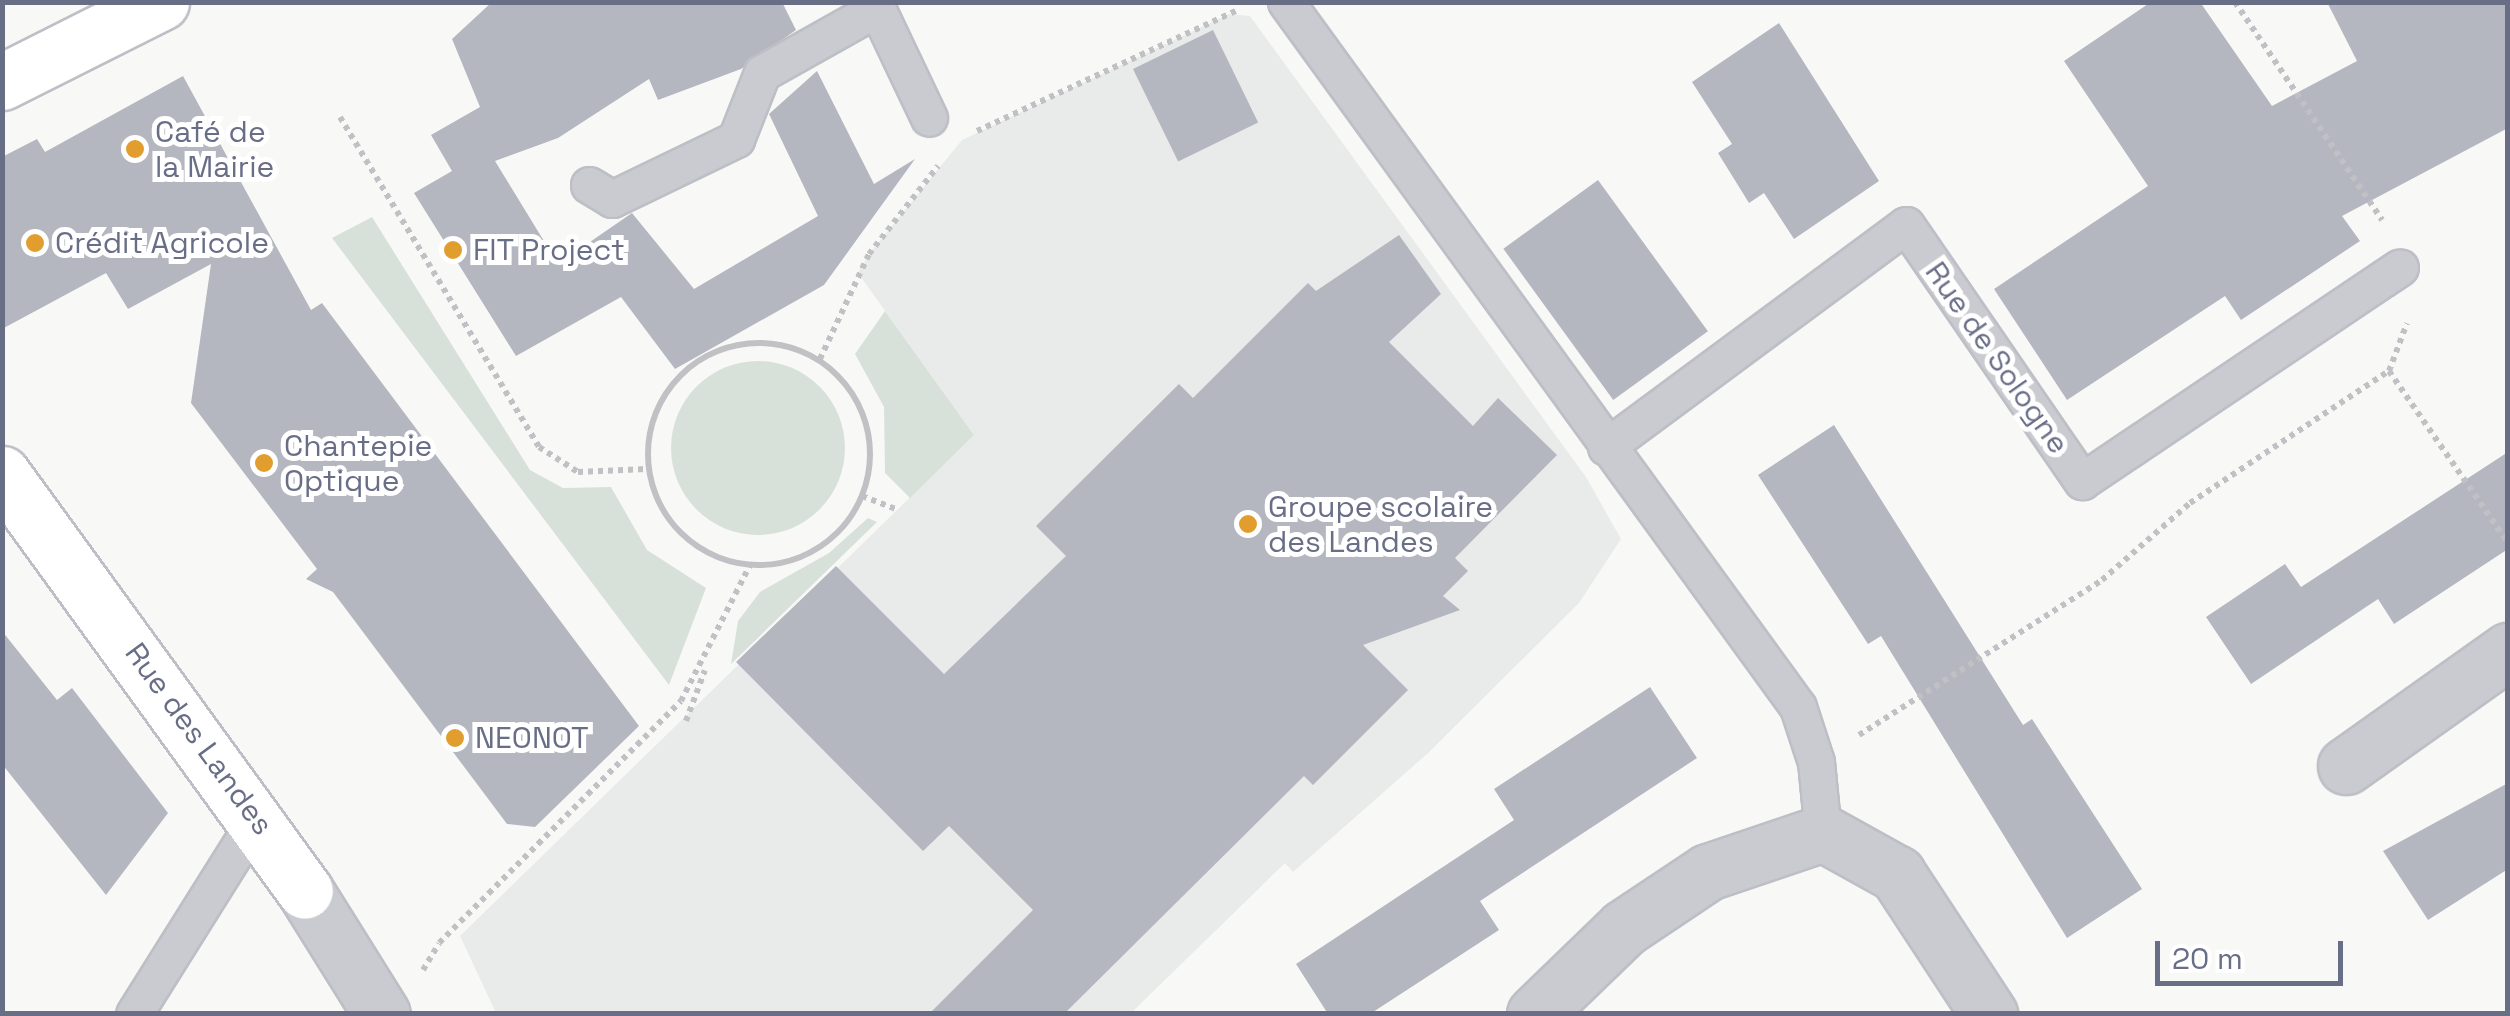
<!DOCTYPE html>
<html>
<head>
<meta charset="utf-8">
<style>
	body { margin:0 }
	#map { position:relative; width:2510px; height:1016px; overflow:hidden; background:#f8f9f7; font-family:"Space Grotesk",sans-serif }
	div>[style] { position:absolute }
	.built>* { inset:0; background:#e9eaea }
	.green>* { inset:0; background:#d8e1d9 }
	.round { border-radius:50% }
	.building>* { inset:0; background:#b4b6c0; transform-origin:0 0 }
	.path>* { height:6px; margin-top:-3px; transform-origin:0; background:repeating-linear-gradient(90deg,#c1c1c5 0 5px,transparent 0 10px) }
	.path>.ring { margin:-3px; padding:0; box-sizing:content-box; background:none; border:6px solid #c1c1c5; border-radius:50% }
	.roads { filter:drop-shadow(2px 0 #bebfc6) drop-shadow(-2px 0 #bebfc6) drop-shadow(0 2px #bebfc6) drop-shadow(0 -2px #bebfc6) }
	.lane>* { height:35px; margin:-17.5px; padding:0 17.5px; transform-origin:17.5px; border-radius:17.5px; background:#cacbd0 }
	.street>* { height:55px; margin:-27.5px; padding:0 27.5px; transform-origin:27.5px; border-radius:27.5px; background:#cacbd0 }
	.secondary>* { height:55px; margin:-27.5px; padding:0 27.5px; transform-origin:27.5px; border-radius:27.5px; background:#fff }
	.dots>* { width:28px; height:28px; translate:-50% -50%; box-sizing:border-box; border:5px solid #fff; border-radius:50% }
	span { translate:-50% -50%; white-space:nowrap; text-align:center; line-height:1.15; -webkit-text-stroke:10px #fff; paint-order:stroke }
	.poi-label { font-size:30px; color:#696e87 }
	.left { translate:0 -50%; text-align:left }
	.street-label { font-size:30px; color:#696e87 }
	.frame { position:absolute; inset:0; border:5px solid #696e87; pointer-events:none }
	.scale { position:absolute; left:2155px; top:941px; width:188px; height:45px; box-sizing:border-box; border:5px solid #696e87; border-top:0; padding-left:12px; font-size:30px; line-height:35px; white-space:nowrap; color:#696e87; -webkit-text-stroke:8px #fff; paint-order:stroke }
</style>
</head>
<body>
<div id="map">
	<div class="built">
		<div style="clip-path:polygon(1229px 14px,1250px 16px,1586px 477px,1621px 539px,1579px 603px,1427px 754px,1293px 872px,1285px 863px,1131px 1013px,496px 1013px,460px 936px,974px 435px,858px 273px,869px 254px,962px 140px)"></div>
	</div>
	<div class="green">
		<div style="clip-path:polygon(372px 217px,530px 470px,563px 488px,611px 487px,647px 550px,706px 588px,669px 685px,332px 238px)"></div>
		<div style="clip-path:polygon(885px 311px,974px 435px,910px 498px,885px 473px,884px 407px,855px 354px)"></div>
		<div class="round" style="left:671px;top:361px;width:174px;height:174px"></div>
		<div style="clip-path:polygon(868px 518px,877px 522px,731px 664px,738px 621px,760px 592px,829px 553px)"></div>
	</div>
	<div class="building">
		<div style="clip-path:polygon(492px 2px,782px 2px,796px 30px,741px 69px,658px 100px,649px 79px,558px 138px,495px 161px,558px 264px,632px 213px,694px 289px,818px 216px,769px 114px,817px 71px,874px 184px,915px 159px,824px 285px,675px 369px,621px 297px,516px 356px,414px 193px,452px 171px,431px 135px,480px 107px,452px 39px)"></div>
		<div style="clip-path:polygon(2151px 2px,2200px 2px,2272px 106px,2357px 61px,2327px 2px,2508px 2px,2508px 128px,2342px 216px,2360px 241px,2241px 320px,2225px 296px,2067px 400px,1994px 289px,2148px 186px,2064px 61px)"></div>
		<div style="clip-path:polygon(1779px 23px,1879px 181px,1794px 239px,1764px 193px,1749px 203px,1718px 153px,1732px 144px,1692px 82px)"></div>
		<div style="left:1213px;top:30px;width:103px;height:89px;rotate:64deg"></div>
		<div style="clip-path:polygon(183px 76px,311px 310px,322px 303px,639px 726px,535px 827px,507px 824px,333px 592px,306px 579px,317px 569px,191px 403px,211px 264px,128px 309px,106px 273px,2px 329px,2px 157px,37px 139px,45px 152px)"></div>
		<div style="left:1598px;top:180px;width:187px;height:117px;rotate:54deg"></div>
		<div style="clip-path:polygon(1399px 235px,1441px 294px,1389px 342px,1473px 426px,1498px 398px,1557px 455px,1455px 558px,1468px 571px,1443px 596px,1460px 610px,1363px 645px,1408px 690px,1313px 785px,1304px 776px,1064px 1014px,929px 1014px,1033px 910px,949px 826px,923px 851px,736px 662px,836px 566px,944px 674px,1066px 556px,1036px 526px,1179px 384px,1193px 398px,1308px 283px,1316px 291px)"></div>
		<div style="clip-path:polygon(1834px 425px,2023px 725px,2032px 719px,2142px 889px,2067px 938px,1881px 636px,1868px 644px,1758px 475px)"></div>
		<div style="clip-path:polygon(2508px 452px,2508px 549px,2394px 624px,2378px 599px,2251px 684px,2206px 617px,2285px 564px,2301px 587px)"></div>
		<div style="clip-path:polygon(2px 631px,57px 700px,72px 688px,168px 813px,106px 895px,2px 764px)"></div>
		<div style="clip-path:polygon(1650px 687px,1697px 758px,1480px 901px,1499px 930px,1370px 1014px,1328px 1014px,1296px 964px,1514px 820px,1494px 789px)"></div>
		<div style="clip-path:polygon(2508px 783px,2508px 869px,2428px 920px,2383px 851px)"></div>
	</div>
	<div class="path">
		<div style="left:2235px;top:2px;width:263px;rotate:56deg"></div>
		<div style="left:340px;top:117px;width:385px;rotate:58.9deg"></div>
		<div style="left:539px;top:447px;width:46px;rotate:32.7deg"></div>
		<div style="left:578px;top:472px;width:69px;rotate:-2.5deg"></div>
		<div style="left:977px;top:131px;width:288px;rotate:-24.9deg"></div>
		<div class="ring" style="left:648px;top:343px;width:216px;height:216px"></div>
		<div style="left:820px;top:359px;width:116px;rotate:-65deg"></div>
		<div style="left:869px;top:254px;width:112px;rotate:-51.9deg"></div>
		<div style="left:2389px;top:371px;width:51px;rotate:-69.4deg"></div>
		<div style="left:862px;top:496px;width:39px;rotate:21deg"></div>
		<div style="left:686px;top:721px;width:54px;rotate:-69.6deg"></div>
		<div style="left:1859px;top:735px;width:288px;rotate:-32.5deg"></div>
		<div style="left:2102px;top:580px;width:117px;rotate:-41.2deg"></div>
		<div style="left:2190px;top:503px;width:239px;rotate:-33.6deg"></div>
		<div style="left:2389px;top:371px;width:209px;rotate:55.3deg"></div>
		<div style="left:423px;top:970px;width:31px;rotate:-59deg"></div>
		<div style="left:439px;top:943px;width:342px;rotate:-45deg"></div>
		<div style="left:681px;top:701px;width:153px;rotate:-63.1deg"></div>
	</div>
	<div class="roads">
		<div class="lane">
			<div style="left:874px;top:2px;width:128px;rotate:64.6deg"></div>
			<div style="left:1286px;top:2px;width:871px;rotate:54.01deg"></div>
			<div style="left:1798px;top:707px;width:58px;rotate:71.9deg"></div>
			<div style="left:1816px;top:762px;width:71px;rotate:84.4deg"></div>
			<div style="left:589px;top:185px;width:27px;rotate:31deg"></div>
			<div style="left:612px;top:199px;width:138px;rotate:-25.8deg"></div>
			<div style="left:736px;top:139px;width:71px;rotate:-68.5deg"></div>
			<div style="left:762px;top:73px;width:131px;rotate:-29.3deg"></div>
			<div style="left:1606px;top:447px;width:373px;rotate:-36.5deg"></div>
			<div style="left:1906px;top:225px;width:311px;rotate:55.5deg"></div>
			<div style="left:2082px;top:481px;width:383px;rotate:-33.9deg"></div>
			<div style="left:134px;top:1014px;width:234px;rotate:-57.9deg"></div>
		</div>
		<div class="street">
			<div style="left:2346px;top:766px;width:199px;rotate:-35.4deg"></div>
			<div style="left:305px;top:891px;width:145px;rotate:58deg"></div>
			<div style="left:1535px;top:1014px;width:124px;rotate:-44deg"></div>
			<div style="left:1624px;top:928px;width:101px;rotate:-33.7deg"></div>
			<div style="left:1708px;top:872px;width:121px;rotate:-18.7deg"></div>
			<div style="left:1823px;top:833px;width:85px;rotate:29deg"></div>
			<div style="left:1897px;top:874px;width:168px;rotate:56.7deg"></div>
		</div>
		<div class="secondary">
			<div style="left:2px;top:82px;width:178px;rotate:-26.7deg"></div>
			<div style="left:2px;top:474px;width:515px;rotate:54deg"></div>
		</div>
	</div>
	<div class="dots">
		<div style="left:135px;top:149px;background:#e19e2f"></div>
		<div style="left:35px;top:243px;background:#e19e2f"></div>
		<div style="left:453px;top:250px;background:#e19e2f"></div>
		<div style="left:264px;top:463px;background:#e19e2f"></div>
		<div style="left:1248px;top:524px;background:#e19e2f"></div>
		<div style="left:455px;top:738px;background:#e19e2f"></div>
	</div>
	<div class="poi-label">
		<span class="left" style="left:155px;top:149px">Café de<br>la Mairie</span>
		<span class="left" style="left:55px;top:243px">Crédit Agricole</span>
		<span class="left" style="left:473px;top:250px">FIT Project</span>
		<span class="left" style="left:284px;top:463px">Chantepie<br>Optique</span>
		<span class="left" style="left:1268px;top:524px">Groupe scolaire<br>des Landes</span>
		<span class="left" style="left:475px;top:738px">NEONOT</span>
	</div>
	<div class="street-label">
		<span style="left:1997px;top:358px;rotate:55deg">Rue de Sologne</span>
		<span style="left:199px;top:739px;rotate:54deg">Rue des Landes</span>
	</div>
	<div class="frame"></div>
	<div class="scale">20 m</div>
</div>
</body>
</html>
